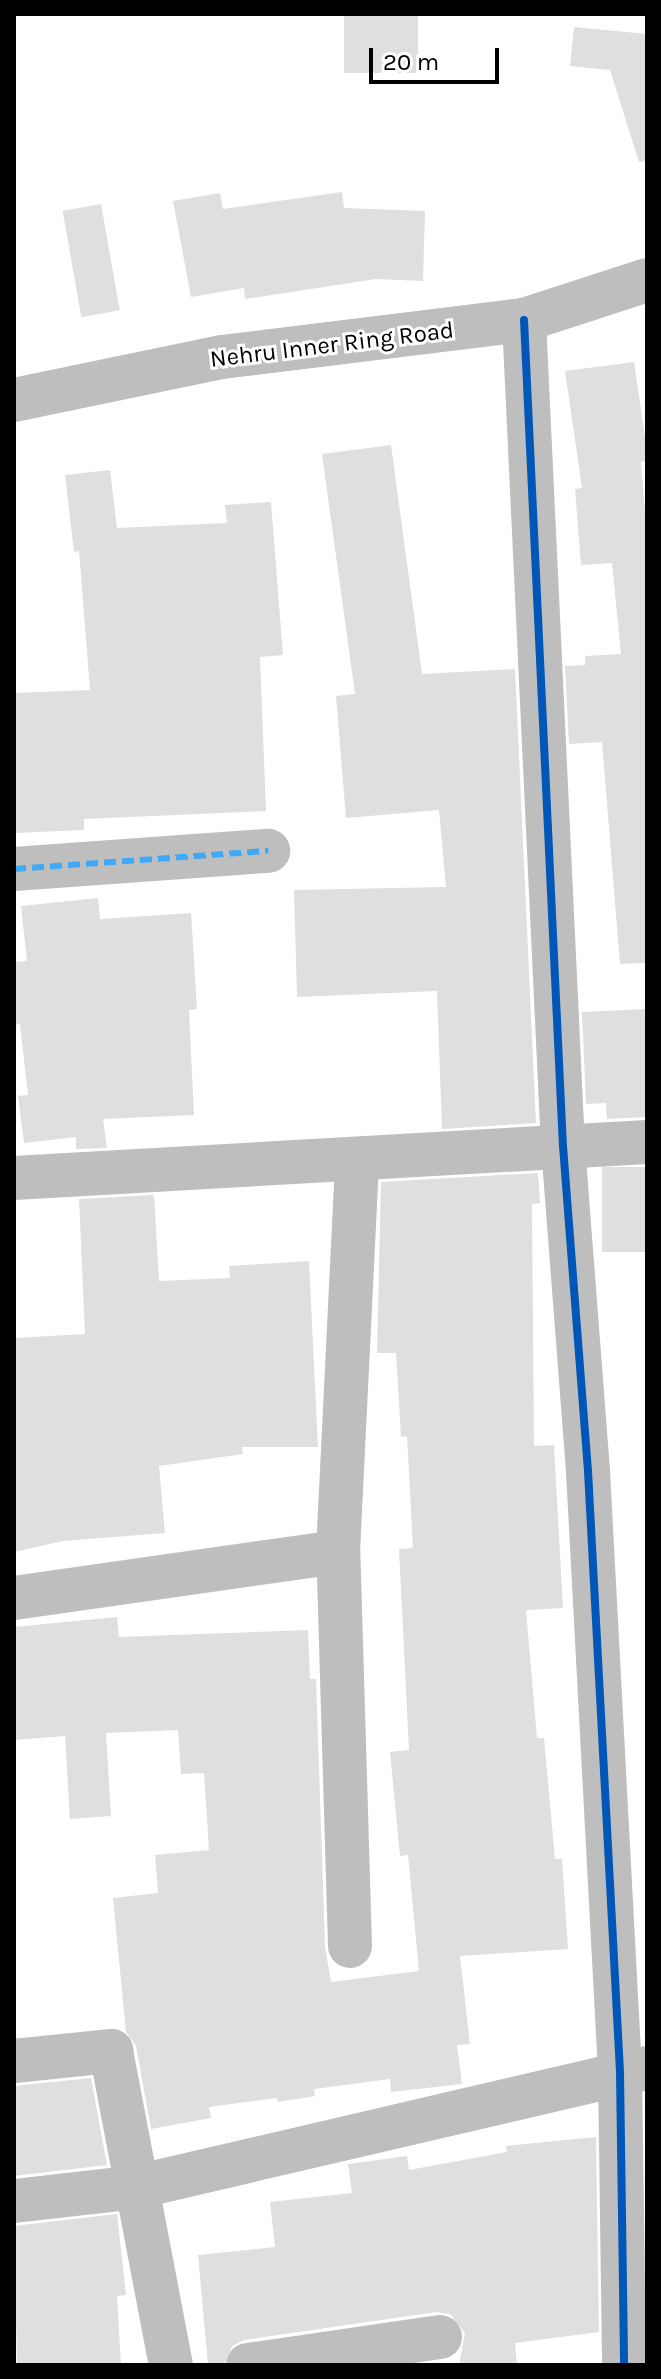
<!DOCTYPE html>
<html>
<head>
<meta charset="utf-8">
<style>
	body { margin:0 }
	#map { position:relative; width:661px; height:2379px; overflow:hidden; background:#fff; font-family:Karla,sans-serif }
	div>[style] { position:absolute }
	.building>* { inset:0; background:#dfdfdf; transform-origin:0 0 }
	.minor>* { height:44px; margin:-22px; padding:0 22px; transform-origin:22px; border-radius:22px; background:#bebebe }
	.quiet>* { height:6px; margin-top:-3px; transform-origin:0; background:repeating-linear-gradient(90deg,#3fa9f5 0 12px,transparent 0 18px) }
	.cycleway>* { height:8px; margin:-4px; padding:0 4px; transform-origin:4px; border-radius:4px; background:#0057b8 }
	span { translate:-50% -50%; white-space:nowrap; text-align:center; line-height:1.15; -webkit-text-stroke:6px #fff; paint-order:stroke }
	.street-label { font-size:24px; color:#000 }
	.frame { position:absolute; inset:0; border:16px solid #000; pointer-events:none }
	.scale { position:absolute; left:369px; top:48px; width:130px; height:36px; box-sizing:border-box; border:4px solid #000; border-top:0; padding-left:10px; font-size:24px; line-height:28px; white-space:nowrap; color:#000; -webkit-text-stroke:6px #fff; paint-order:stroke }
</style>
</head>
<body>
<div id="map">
	<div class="building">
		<div style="left:344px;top:14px;width:74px;height:59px"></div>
		<div style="clip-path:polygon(574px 27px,647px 34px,647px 161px,639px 162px,610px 70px,570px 66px)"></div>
		<div style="clip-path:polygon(342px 192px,344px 208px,425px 211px,423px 281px,376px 279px,245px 299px,244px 288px,191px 297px,173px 201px,220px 193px,223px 209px)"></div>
		<div style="left:101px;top:204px;width:108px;height:39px;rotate:80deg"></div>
		<div style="clip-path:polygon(634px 362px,647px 451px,647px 461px,641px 462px,647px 534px,647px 963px,620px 964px,602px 742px,569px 744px,565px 666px,585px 665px,585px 656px,621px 654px,612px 563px,581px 565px,575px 489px,582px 488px,565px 371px)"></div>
		<div style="clip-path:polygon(391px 445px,422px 674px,515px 669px,536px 1123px,442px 1129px,437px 991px,297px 997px,294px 890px,446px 887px,439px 810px,346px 818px,336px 696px,355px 694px,322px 454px)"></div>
		<div style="clip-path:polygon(110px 470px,117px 528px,227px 523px,225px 505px,271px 502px,283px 655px,260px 657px,266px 811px,84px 819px,84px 830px,14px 833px,14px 693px,90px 690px,79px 551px,74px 552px,65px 475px)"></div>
		<div style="clip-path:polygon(98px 898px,100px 919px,191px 913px,197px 1009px,189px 1010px,194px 1115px,103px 1119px,107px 1148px,76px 1149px,76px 1137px,24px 1143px,18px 1096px,28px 1095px,20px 1024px,14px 1025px,14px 962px,27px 961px,21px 906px)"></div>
		<div style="clip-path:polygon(647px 1009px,647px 1117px,607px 1119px,606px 1103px,586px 1104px,582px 1012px)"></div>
		<div style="left:647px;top:1167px;width:85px;height:45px;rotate:90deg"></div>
		<div style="clip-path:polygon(538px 1173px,540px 1203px,532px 1204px,534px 1446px,554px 1445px,563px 1608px,526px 1610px,537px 1738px,544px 1738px,555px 1859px,562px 1859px,568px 1949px,460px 1956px,470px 2044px,457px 2045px,462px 2084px,391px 2092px,390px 2079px,314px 2089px,315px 2096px,278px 2102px,277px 2098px,209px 2107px,211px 2118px,151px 2129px,136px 2046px,126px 2032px,113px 1898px,158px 1893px,155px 1855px,209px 1850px,204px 1773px,181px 1774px,178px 1730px,106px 1733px,111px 1816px,70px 1819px,65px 1736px,14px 1740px,14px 1627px,117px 1617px,119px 1637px,308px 1630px,310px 1679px,316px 1679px,325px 1947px,331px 1982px,419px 1971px,408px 1855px,400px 1856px,390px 1752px,409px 1750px,399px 1549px,413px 1548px,407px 1436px,401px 1437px,396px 1353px,377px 1353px,381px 1182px)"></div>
		<div style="clip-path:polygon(154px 1195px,159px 1281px,230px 1278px,229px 1266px,309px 1261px,318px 1447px,242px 1447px,243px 1454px,159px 1466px,165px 1533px,63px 1541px,14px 1552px,14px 1338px,85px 1334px,79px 1199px)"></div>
		<div style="clip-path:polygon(91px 2078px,107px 2165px,14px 2176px,14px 2086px)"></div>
		<div style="clip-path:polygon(596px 2137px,599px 2332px,515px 2343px,517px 2365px,459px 2365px,465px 2333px,450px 2314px,436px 2312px,244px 2340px,232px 2346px,224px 2365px,208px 2365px,198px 2255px,275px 2247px,270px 2202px,352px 2193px,348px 2164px,407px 2156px,409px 2170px,507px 2152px,506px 2146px)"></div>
		<div style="clip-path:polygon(117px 2214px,126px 2295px,117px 2296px,121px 2365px,17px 2365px,14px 2226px)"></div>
	</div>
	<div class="minor">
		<div style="left:524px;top:320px;width:827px;rotate:87.3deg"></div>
		<div style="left:563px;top:1146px;width:326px;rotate:85.6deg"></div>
		<div style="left:588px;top:1471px;width:602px;rotate:86.95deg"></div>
		<div style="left:620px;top:2072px;width:293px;rotate:89.2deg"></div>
		<div style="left:14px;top:400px;width:212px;rotate:-11.7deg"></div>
		<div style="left:222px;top:357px;width:304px;rotate:-7deg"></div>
		<div style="left:524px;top:320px;width:129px;rotate:-18deg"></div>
		<div style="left:14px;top:869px;width:255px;rotate:-4.1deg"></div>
		<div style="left:14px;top:1178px;width:634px;rotate:-3.26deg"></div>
		<div style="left:14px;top:1598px;width:327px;rotate:-8.1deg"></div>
		<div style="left:350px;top:1946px;width:394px;rotate:-91.7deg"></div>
		<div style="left:338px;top:1552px;width:390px;rotate:-87.2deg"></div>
		<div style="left:14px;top:2061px;width:98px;rotate:-5.9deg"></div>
		<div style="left:111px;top:2051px;width:320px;rotate:79.2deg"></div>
		<div style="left:14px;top:2201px;width:123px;rotate:-6.5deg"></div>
		<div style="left:136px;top:2187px;width:525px;rotate:-13.11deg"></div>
		<div style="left:248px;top:2365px;width:194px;rotate:-8.3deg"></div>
	</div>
	<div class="quiet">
		<div style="left:14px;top:869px;width:255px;rotate:-4.1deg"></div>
	</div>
	<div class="cycleway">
		<div style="left:524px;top:320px;width:827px;rotate:87.3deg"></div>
		<div style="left:563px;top:1146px;width:326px;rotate:85.6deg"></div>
		<div style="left:588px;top:1471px;width:602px;rotate:86.95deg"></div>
		<div style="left:620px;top:2072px;width:293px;rotate:89.2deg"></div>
	</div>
	<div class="street-label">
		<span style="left:332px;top:345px;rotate:-7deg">Nehru Inner Ring Road</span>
	</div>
	<div class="frame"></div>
	<div class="scale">20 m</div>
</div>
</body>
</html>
